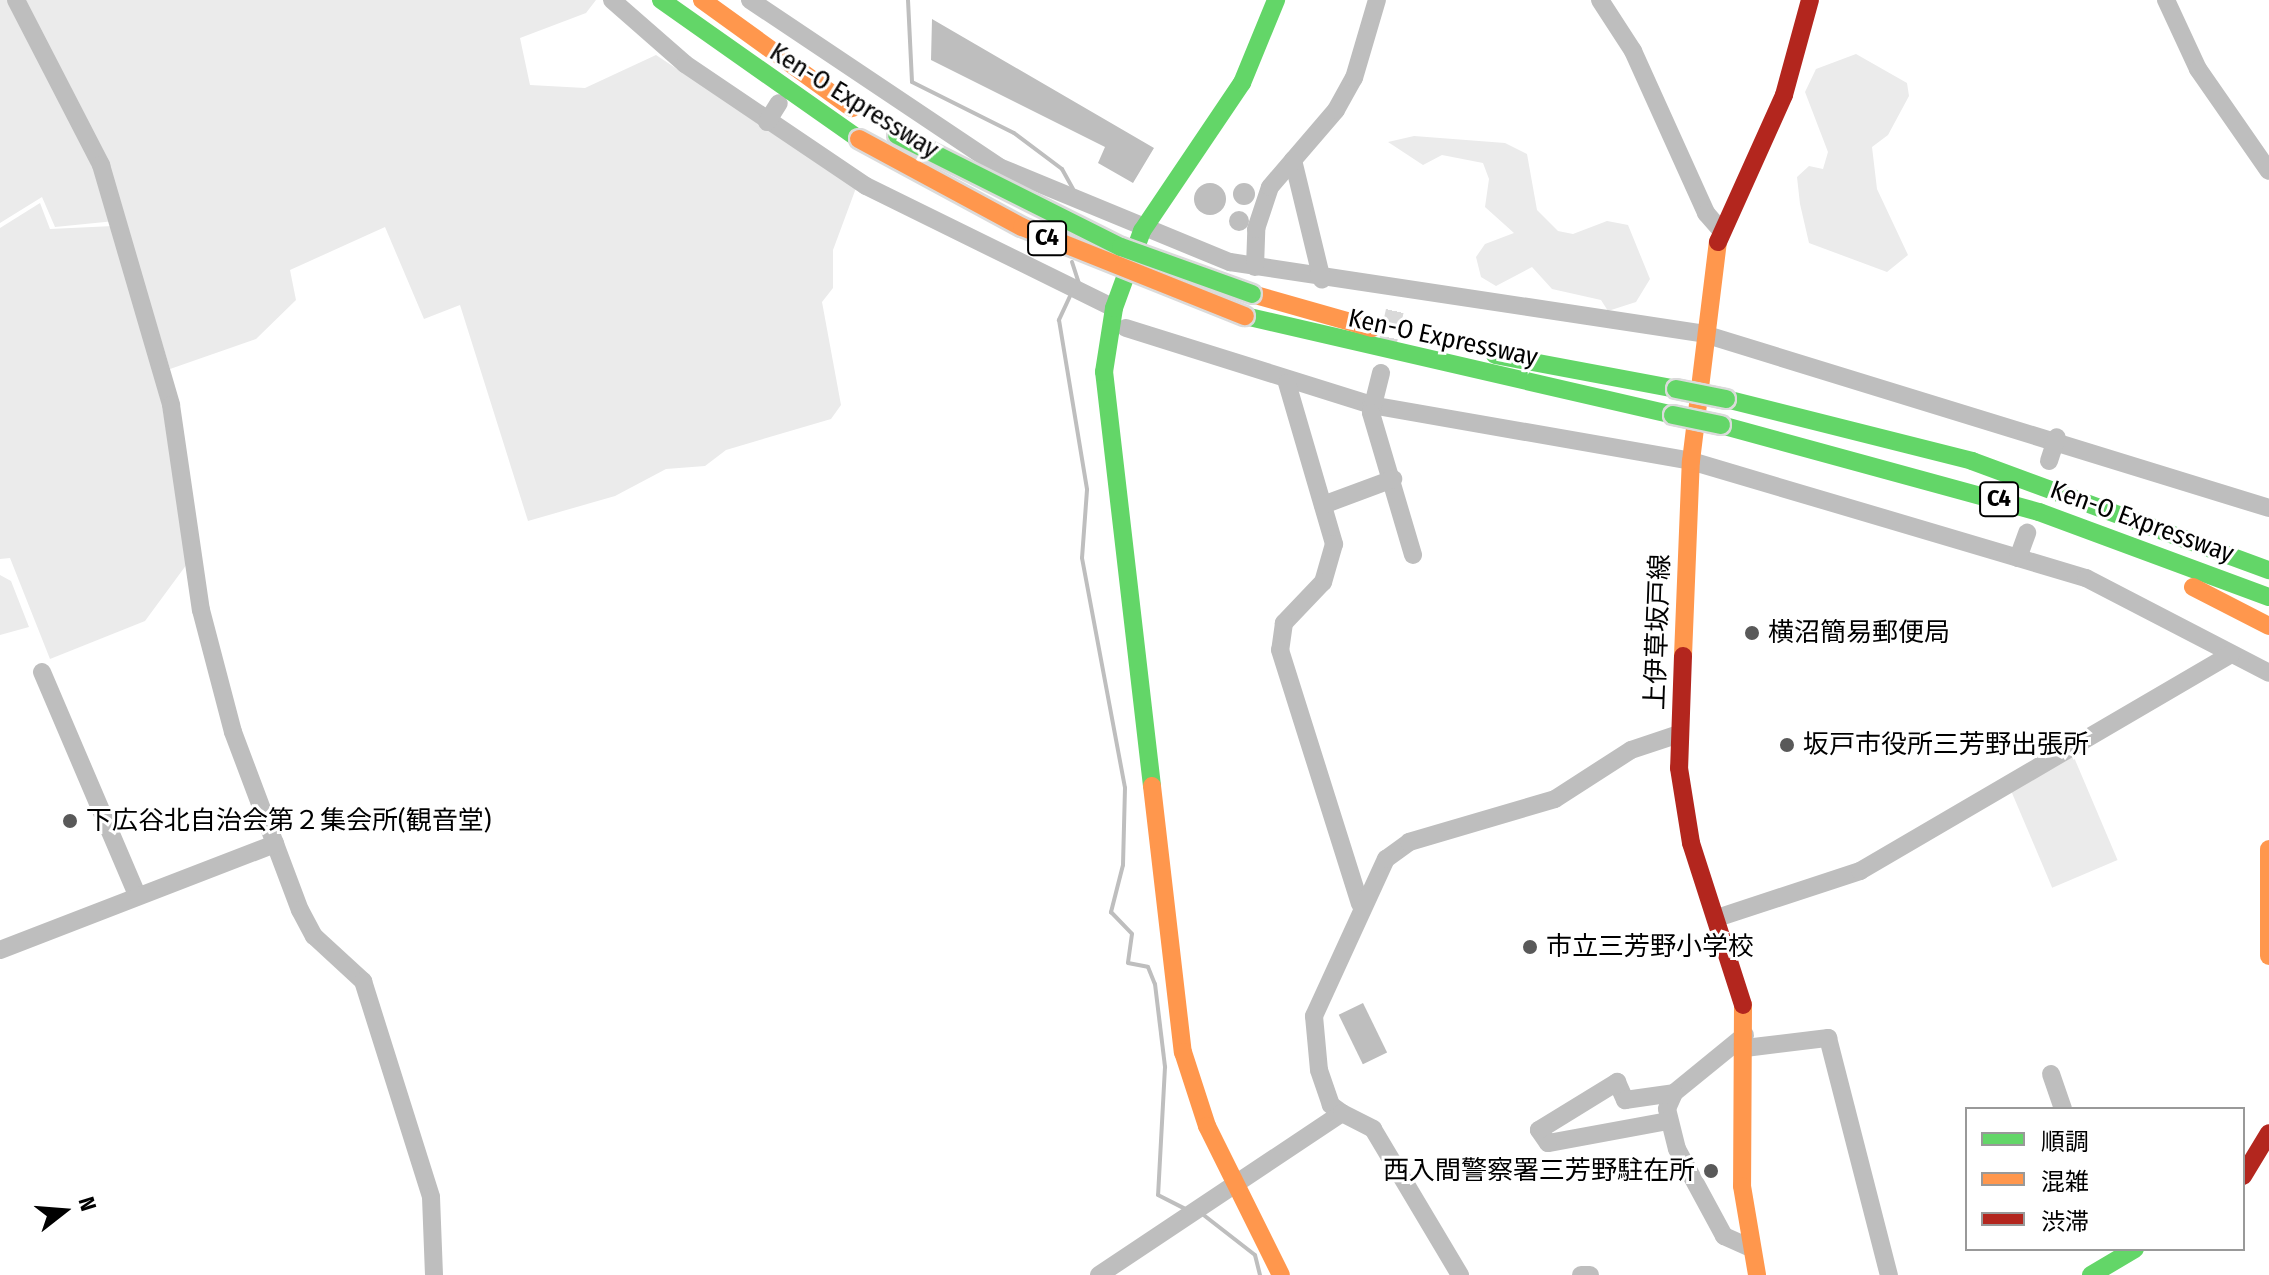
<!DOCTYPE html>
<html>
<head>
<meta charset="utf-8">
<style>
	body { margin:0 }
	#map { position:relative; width:2269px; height:1275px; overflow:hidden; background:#fff; font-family:"Fira Sans Condensed","Noto Sans JP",sans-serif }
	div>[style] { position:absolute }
	.green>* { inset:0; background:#ebebeb; transform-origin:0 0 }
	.water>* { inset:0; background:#bebebe; transform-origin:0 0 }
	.round { border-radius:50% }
	.stream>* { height:4px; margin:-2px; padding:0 2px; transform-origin:2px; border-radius:2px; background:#bebebe }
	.street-tunnel>* { height:18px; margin-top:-9px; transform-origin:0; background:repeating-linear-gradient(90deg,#d9d9d9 0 18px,transparent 0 27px) }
	.street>* { height:18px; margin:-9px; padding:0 9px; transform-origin:9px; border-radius:9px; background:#bebebe }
	.fast>* { height:18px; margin:-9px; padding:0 9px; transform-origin:9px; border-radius:9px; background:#63d668 }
	.slow>* { height:18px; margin:-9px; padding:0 9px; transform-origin:9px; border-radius:9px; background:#ff974d }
	.jam>* { height:18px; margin:-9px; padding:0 9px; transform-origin:9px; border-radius:9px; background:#b3261e }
	.bridges { filter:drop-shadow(2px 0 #dbdbdb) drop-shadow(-2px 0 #dbdbdb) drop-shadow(0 2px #dbdbdb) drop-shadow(0 -2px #dbdbdb) }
	.fast-bridge>* { height:18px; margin:-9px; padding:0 9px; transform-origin:9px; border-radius:9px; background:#63d668 }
	.slow-bridge>* { height:18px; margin:-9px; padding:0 9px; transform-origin:9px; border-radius:9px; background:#ff974d }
	.dots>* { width:22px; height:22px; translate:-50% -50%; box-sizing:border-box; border:4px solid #fff; border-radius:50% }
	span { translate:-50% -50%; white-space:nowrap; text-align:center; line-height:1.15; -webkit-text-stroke:6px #fff; paint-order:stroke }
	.shield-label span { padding:2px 6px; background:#fff; border:2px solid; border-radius:6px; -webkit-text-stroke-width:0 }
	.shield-label { font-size:24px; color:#000; font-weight:700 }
	.street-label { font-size:26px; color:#000 }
	.poi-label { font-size:26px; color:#000 }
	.left { translate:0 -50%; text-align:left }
	.right { translate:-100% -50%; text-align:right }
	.legend { position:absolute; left:1965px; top:1107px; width:280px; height:144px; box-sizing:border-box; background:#fff; border:2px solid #999; margin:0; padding:10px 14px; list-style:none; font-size:24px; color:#000 }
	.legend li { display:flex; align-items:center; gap:16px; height:40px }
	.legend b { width:40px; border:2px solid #999 }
	.north { position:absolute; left:24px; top:1171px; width:80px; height:80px; -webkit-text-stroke:6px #fff; paint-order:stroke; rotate:73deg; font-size:22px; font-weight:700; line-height:32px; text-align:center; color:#000 }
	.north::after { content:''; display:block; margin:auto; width:28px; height:36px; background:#000; clip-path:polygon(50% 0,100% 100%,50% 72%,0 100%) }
</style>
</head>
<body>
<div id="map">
	<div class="green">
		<div style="clip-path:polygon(0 0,596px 0,586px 13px,520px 38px,530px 85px,585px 88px,656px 55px,856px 188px,833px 250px,833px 288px,822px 302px,841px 405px,831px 419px,726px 450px,705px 466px,666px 469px,615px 496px,528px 521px,460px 305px,424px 319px,385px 227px,290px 270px,296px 300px,256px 339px,170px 369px,125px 220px,55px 227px,42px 197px,0 223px)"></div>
		<div style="clip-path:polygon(1856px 54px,1907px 83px,1909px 96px,1888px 135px,1872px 147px,1877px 189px,1908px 255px,1887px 272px,1809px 243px,1800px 204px,1797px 177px,1809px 166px,1823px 169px,1828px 152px,1805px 92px,1816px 69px)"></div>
		<div style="clip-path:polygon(1414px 136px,1505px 143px,1527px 154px,1537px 210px,1558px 231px,1573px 234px,1607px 221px,1628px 225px,1650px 279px,1636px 302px,1608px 311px,1601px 300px,1552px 289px,1532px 267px,1496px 286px,1481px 277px,1476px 257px,1485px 244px,1514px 233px,1485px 207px,1489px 179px,1483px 163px,1442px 155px,1423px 165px,1388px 142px)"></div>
		<div style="clip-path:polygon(40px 203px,50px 229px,113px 226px,160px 391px,187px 564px,145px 621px,50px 659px,10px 558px,0 559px,0 228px)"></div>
		<div style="clip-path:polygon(0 575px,11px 581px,29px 627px,0 635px)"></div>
		<div style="left:2073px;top:755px;width:114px;height:71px;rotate:67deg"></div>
	</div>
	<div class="water">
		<div style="clip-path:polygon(932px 19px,1154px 148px,1133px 183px,1098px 163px,1105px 147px,931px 60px)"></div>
		<div class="round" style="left:1194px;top:183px;width:32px;height:32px"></div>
		<div class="round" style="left:1233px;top:183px;width:22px;height:22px"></div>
		<div class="round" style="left:1229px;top:211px;width:20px;height:20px"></div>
		<div style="left:1363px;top:1003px;width:55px;height:27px;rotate:64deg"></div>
	</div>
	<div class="stream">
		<div style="left:908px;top:0;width:82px;rotate:87.2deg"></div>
		<div style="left:912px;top:82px;width:114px;rotate:26.6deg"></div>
		<div style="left:1014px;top:133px;width:60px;rotate:36.9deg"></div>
		<div style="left:1062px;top:169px;width:23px;rotate:61deg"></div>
		<div style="left:1072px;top:262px;width:23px;rotate:72deg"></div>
		<div style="left:1071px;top:294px;width:29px;rotate:115deg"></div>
		<div style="left:1059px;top:320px;width:172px;rotate:80.6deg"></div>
		<div style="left:1087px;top:490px;width:68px;rotate:94.2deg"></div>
		<div style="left:1082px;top:558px;width:234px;rotate:79.4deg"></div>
		<div style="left:1125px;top:788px;width:77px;rotate:91.5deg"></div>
		<div style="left:1123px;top:865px;width:49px;rotate:104.3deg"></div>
		<div style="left:1111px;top:912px;width:30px;rotate:46deg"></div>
		<div style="left:1132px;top:934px;width:29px;rotate:98deg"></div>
		<div style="left:1128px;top:963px;width:20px;rotate:11deg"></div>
		<div style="left:1148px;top:967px;width:18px;rotate:68deg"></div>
		<div style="left:1155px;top:984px;width:84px;rotate:83.1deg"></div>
		<div style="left:1165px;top:1067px;width:128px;rotate:93.1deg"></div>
		<div style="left:1158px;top:1195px;width:30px;rotate:27deg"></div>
		<div style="left:1201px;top:1213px;width:68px;rotate:37.9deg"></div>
		<div style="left:1255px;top:1255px;width:21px;rotate:76deg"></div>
	</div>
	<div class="street-tunnel">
		<div style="left:1385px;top:355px;width:46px;rotate:-77.5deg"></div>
	</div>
	<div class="street">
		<div style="left:16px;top:0;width:186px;rotate:62.7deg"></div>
		<div style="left:101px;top:165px;width:250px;rotate:73.7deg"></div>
		<div style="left:171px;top:405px;width:207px;rotate:81.7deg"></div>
		<div style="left:201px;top:610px;width:126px;rotate:75.3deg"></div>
		<div style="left:233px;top:732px;width:190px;rotate:69.4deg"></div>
		<div style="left:300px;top:910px;width:30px;rotate:62deg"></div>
		<div style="left:314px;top:936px;width:67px;rotate:42.6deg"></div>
		<div style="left:363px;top:981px;width:226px;rotate:72.5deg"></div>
		<div style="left:431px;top:1197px;width:78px;rotate:87.8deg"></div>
		<div style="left:612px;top:0;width:97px;rotate:41.2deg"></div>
		<div style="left:685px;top:64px;width:218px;rotate:34deg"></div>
		<div style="left:866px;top:186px;width:276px;rotate:26.2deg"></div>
		<div style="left:750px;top:0;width:300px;rotate:33.8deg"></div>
		<div style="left:999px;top:167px;width:250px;rotate:22.4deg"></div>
		<div style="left:1230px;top:262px;width:479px;rotate:8.6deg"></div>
		<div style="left:1704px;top:334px;width:591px;rotate:17.12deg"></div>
		<div style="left:1600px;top:0;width:61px;rotate:57.1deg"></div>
		<div style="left:1633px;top:51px;width:178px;rotate:65.7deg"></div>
		<div style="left:1706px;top:213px;width:21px;rotate:49deg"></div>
		<div style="left:2166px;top:0;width:76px;rotate:65.1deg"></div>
		<div style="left:2198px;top:69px;width:124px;rotate:55.2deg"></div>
		<div style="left:767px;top:122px;width:22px;rotate:-58deg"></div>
		<div style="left:1293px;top:160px;width:123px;rotate:76.4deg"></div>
		<div style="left:1255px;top:267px;width:38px;rotate:-88deg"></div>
		<div style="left:1256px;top:229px;width:44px;rotate:-71.6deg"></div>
		<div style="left:1270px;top:187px;width:101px;rotate:-49.4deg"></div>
		<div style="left:1336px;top:110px;width:37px;rotate:-61deg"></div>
		<div style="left:1354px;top:78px;width:81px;rotate:-73.6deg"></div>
		<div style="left:1126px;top:328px;width:257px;rotate:17.4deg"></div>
		<div style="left:1371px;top:405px;width:325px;rotate:9.9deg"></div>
		<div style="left:1691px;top:461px;width:412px;rotate:16.5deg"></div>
		<div style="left:2086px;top:578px;width:206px;rotate:27.4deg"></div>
		<div style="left:1381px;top:373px;width:41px;rotate:104deg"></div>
		<div style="left:1371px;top:413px;width:148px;rotate:73.5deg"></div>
		<div style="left:1287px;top:383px;width:168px;rotate:73.7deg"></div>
		<div style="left:1334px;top:544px;width:40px;rotate:106deg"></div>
		<div style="left:1323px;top:582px;width:57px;rotate:133.6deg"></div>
		<div style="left:1284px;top:623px;width:27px;rotate:98deg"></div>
		<div style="left:1280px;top:650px;width:266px;rotate:72.5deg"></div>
		<div style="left:2049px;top:461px;width:25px;rotate:-72deg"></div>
		<div style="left:1323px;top:505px;width:75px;rotate:-20.4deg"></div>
		<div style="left:2018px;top:558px;width:27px;rotate:-70deg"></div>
		<div style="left:42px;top:672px;width:242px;rotate:66.9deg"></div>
		<div style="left:1717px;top:918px;width:151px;rotate:-18.2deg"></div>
		<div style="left:1860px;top:871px;width:430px;rotate:-30.3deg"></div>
		<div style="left:0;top:950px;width:295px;rotate:-21.1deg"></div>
		<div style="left:1745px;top:1035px;width:92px;rotate:140.8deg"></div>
		<div style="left:1674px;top:1093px;width:17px;rotate:114deg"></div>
		<div style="left:1667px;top:1109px;width:41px;rotate:76deg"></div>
		<div style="left:1677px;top:1149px;width:99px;rotate:61.6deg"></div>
		<div style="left:1724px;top:1236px;width:27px;rotate:24deg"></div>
		<div style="left:1745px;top:1048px;width:84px;rotate:-6.9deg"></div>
		<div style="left:1828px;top:1038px;width:245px;rotate:75.6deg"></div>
		<div style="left:2051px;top:1074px;width:37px;rotate:71deg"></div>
		<div style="left:1342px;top:1113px;width:14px;rotate:-144deg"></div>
		<div style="left:1331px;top:1105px;width:37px;rotate:-109deg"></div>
		<div style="left:1319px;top:1070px;width:54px;rotate:-95.3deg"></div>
		<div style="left:1314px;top:1016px;width:173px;rotate:-65.4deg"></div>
		<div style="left:1386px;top:859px;width:29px;rotate:-36deg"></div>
		<div style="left:1409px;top:842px;width:152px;rotate:-16.4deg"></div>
		<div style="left:1555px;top:799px;width:90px;rotate:-32.8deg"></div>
		<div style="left:1631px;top:750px;width:51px;rotate:-18.4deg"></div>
		<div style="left:1668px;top:1121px;width:122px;rotate:169.6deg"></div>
		<div style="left:1548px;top:1143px;width:16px;rotate:-125deg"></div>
		<div style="left:1539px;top:1130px;width:92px;rotate:-31.6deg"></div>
		<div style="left:1617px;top:1082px;width:20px;rotate:66deg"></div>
		<div style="left:1625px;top:1100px;width:49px;rotate:-8.1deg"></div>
		<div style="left:1099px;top:1275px;width:292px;rotate:-33.7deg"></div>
		<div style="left:1342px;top:1113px;width:35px;rotate:27deg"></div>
		<div style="left:1373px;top:1129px;width:170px;rotate:59.2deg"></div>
		<div style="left:1581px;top:1275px;width:9px"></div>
	</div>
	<div class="fast">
		<div style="left:661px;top:0;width:242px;rotate:35.1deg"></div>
		<div style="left:1245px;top:316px;width:439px;rotate:13deg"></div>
		<div style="left:1495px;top:355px;width:184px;rotate:10.6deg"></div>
		<div style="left:1726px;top:399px;width:254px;rotate:14.1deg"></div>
		<div style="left:1972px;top:461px;width:316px;rotate:20.2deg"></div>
		<div style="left:1721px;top:425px;width:330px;rotate:15.3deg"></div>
		<div style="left:2039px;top:512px;width:245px;rotate:20.3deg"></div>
		<div style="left:1152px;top:786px;width:417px;rotate:-96.6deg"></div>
		<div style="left:1104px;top:372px;width:65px;rotate:-81.1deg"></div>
		<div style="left:1114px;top:308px;width:82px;rotate:-70deg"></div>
		<div style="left:1142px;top:231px;width:179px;rotate:-56deg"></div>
		<div style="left:1242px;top:83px;width:90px;rotate:-67.7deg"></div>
		<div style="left:2091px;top:1275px;width:51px;rotate:-30.6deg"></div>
	</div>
	<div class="slow">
		<div style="left:702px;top:0;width:185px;rotate:35.8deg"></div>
		<div style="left:1252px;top:294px;width:125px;rotate:15.8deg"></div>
		<div style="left:2193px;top:587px;width:85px;rotate:27.2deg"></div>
		<div style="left:1683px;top:656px;width:195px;rotate:-87.7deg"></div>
		<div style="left:1691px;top:461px;width:221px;rotate:-83deg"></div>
		<div style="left:1152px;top:786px;width:268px;rotate:83.4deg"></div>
		<div style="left:1183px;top:1052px;width:78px;rotate:72deg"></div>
		<div style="left:1207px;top:1126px;width:166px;rotate:63.6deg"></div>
		<div style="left:2269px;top:849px;width:107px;rotate:90deg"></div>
		<div style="left:1743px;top:1005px;width:181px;rotate:90.3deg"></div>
		<div style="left:1742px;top:1186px;width:90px;rotate:80.4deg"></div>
	</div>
	<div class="jam">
		<div style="left:1718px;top:242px;width:161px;rotate:-65.8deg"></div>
		<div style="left:1784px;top:95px;width:98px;rotate:-74.7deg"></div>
		<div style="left:1683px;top:656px;width:112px;rotate:92deg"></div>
		<div style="left:1679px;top:768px;width:76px;rotate:80.9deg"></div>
		<div style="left:1691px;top:843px;width:170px;rotate:72.2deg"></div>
		<div style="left:2243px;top:1176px;width:50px;rotate:-58.8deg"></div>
	</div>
	<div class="bridges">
		<div class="fast-bridge">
			<div style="left:897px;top:135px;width:250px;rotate:26.6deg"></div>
			<div style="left:1121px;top:247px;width:139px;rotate:19.7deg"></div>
			<div style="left:1676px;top:389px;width:51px;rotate:11.3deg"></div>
			<div style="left:1673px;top:415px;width:49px;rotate:11.8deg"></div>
		</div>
		<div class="slow-bridge">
			<div style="left:859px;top:139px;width:185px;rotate:28.4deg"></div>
			<div style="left:1022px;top:227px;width:240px;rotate:21.8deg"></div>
		</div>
	</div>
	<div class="dots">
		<div style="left:1752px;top:633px;background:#595959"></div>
		<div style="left:1787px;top:745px;background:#595959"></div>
		<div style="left:70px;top:821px;background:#595959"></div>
		<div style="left:1530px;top:947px;background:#595959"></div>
		<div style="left:1711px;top:1171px;background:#595959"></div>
	</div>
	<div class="shield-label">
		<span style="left:1047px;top:238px">C4</span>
		<span style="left:1999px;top:499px">C4</span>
	</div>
	<div class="street-label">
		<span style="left:854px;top:101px;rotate:32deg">Ken-O Expressway</span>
		<span style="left:1443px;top:338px;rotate:12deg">Ken-O Expressway</span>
		<span style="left:2142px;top:522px;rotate:20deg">Ken-O Expressway</span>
		<span style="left:1658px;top:632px;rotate:-88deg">上伊草坂戸線</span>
	</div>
	<div class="poi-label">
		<span class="left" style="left:1768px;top:633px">横沼簡易郵便局</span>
		<span class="left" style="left:1803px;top:745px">坂戸市役所三芳野出張所</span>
		<span class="left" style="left:86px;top:821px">下広谷北自治会第２集会所(観音堂)</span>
		<span class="left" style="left:1546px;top:947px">市立三芳野小学校</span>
		<span class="right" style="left:1695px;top:1171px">西入間警察署三芳野駐在所</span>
	</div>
	<ul class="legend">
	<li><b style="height:10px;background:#63d668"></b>順調</li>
	<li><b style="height:10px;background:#ff974d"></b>混雑</li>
	<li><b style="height:10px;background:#b3261e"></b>渋滞</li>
	</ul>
	<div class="north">N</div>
</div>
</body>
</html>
